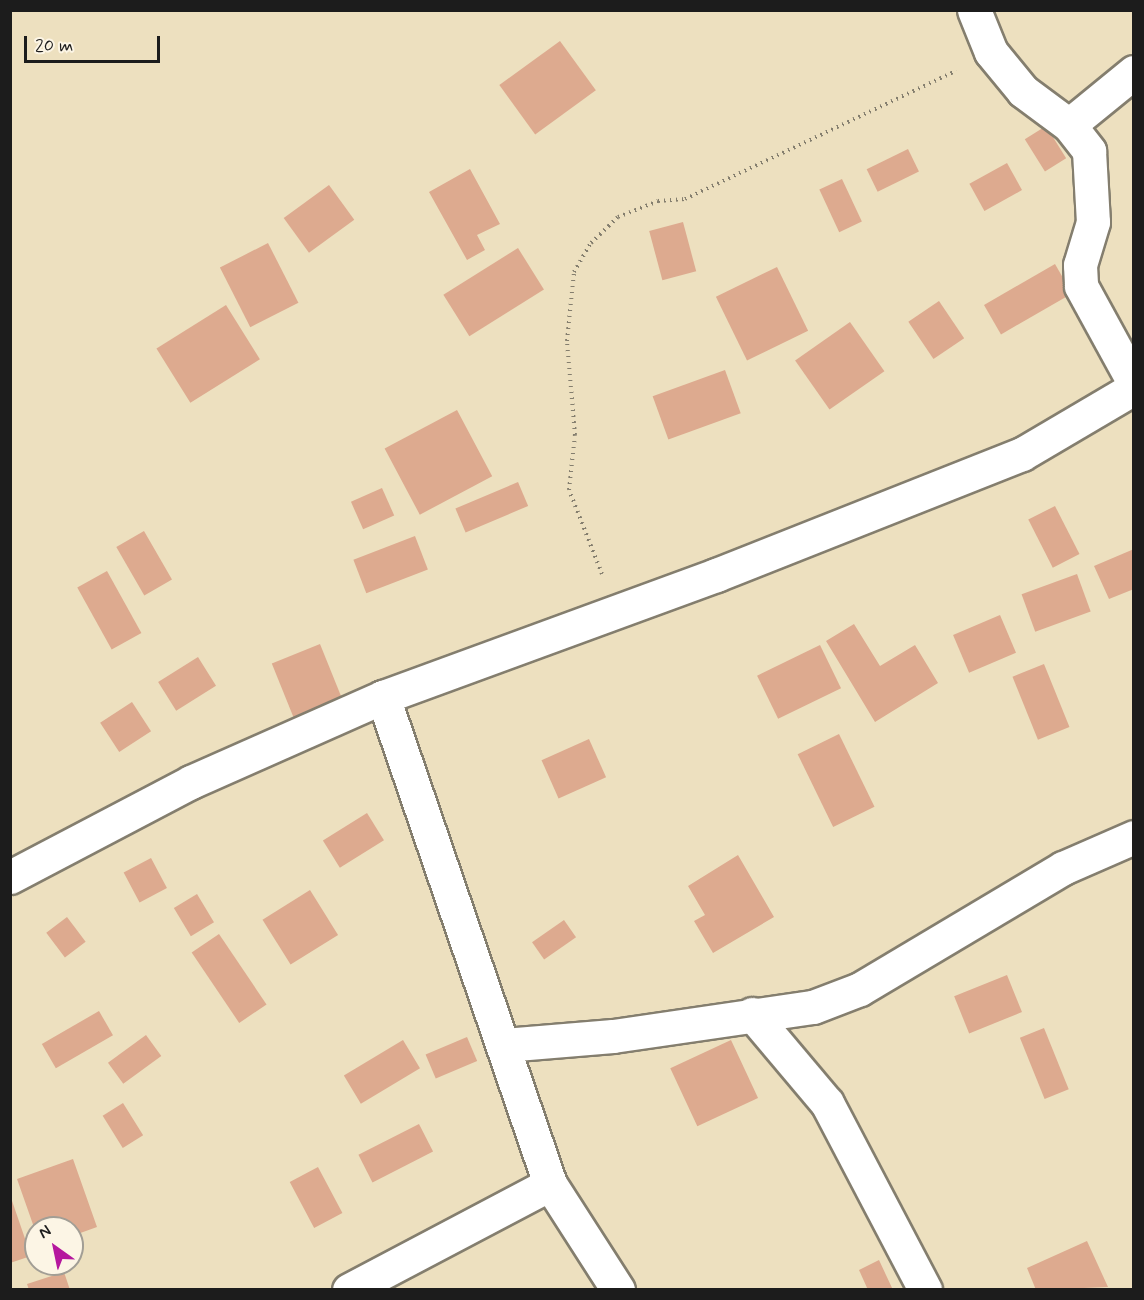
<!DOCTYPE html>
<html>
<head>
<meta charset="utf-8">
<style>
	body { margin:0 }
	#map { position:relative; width:1144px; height:1300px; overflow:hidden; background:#ede0bf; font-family:Mynerve,sans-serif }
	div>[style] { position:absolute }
	.building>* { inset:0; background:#ddaa8f; transform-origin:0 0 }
	.path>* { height:4px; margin-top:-2px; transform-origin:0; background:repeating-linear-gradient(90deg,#847e6e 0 1.5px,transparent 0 6px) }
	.roads { filter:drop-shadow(2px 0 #847e6e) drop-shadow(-2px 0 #847e6e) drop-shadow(0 2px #847e6e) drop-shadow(0 -2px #847e6e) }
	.minor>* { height:33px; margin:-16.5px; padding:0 16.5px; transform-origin:16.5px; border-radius:16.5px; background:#fff }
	span { translate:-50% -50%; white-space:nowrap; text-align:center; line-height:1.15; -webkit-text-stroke:4.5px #fcf5e5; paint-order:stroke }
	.frame { position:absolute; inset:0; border:12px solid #1c1c1c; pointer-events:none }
	.north { position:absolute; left:24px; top:1216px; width:60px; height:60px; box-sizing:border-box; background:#fcf5e5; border:2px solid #a29e95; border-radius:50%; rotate:327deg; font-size:16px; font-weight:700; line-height:24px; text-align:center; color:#1c1c1c }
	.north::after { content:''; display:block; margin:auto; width:21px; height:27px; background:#b5179e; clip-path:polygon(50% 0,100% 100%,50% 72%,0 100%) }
	.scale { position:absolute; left:24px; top:36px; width:136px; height:27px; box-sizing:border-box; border:3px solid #1c1c1c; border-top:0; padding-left:8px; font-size:18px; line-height:21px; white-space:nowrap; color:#1c1c1c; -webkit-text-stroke:4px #fcf5e5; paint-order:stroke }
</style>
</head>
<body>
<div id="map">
	<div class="building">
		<div style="left:560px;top:41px;width:61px;height:75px;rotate:54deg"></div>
		<div style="left:1046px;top:126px;width:38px;height:25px;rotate:58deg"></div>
		<div style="left:908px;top:149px;width:25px;height:46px;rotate:64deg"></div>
		<div style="left:1007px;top:163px;width:31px;height:43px;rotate:61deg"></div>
		<div style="clip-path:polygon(470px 169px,500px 224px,477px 235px,485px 250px,467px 260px,429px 192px)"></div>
		<div style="left:842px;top:179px;width:47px;height:25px;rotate:65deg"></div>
		<div style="left:329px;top:185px;width:43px;height:56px;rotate:54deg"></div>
		<div style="left:683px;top:222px;width:51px;height:35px;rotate:75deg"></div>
		<div style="left:268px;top:243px;width:67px;height:54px;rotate:63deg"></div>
		<div style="left:518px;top:248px;width:49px;height:88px;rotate:58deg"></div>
		<div style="left:1055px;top:264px;width:34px;height:82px;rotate:60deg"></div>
		<div style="left:777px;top:267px;width:71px;height:68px;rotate:64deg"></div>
		<div style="left:939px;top:301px;width:45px;height:37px;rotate:56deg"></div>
		<div style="left:226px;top:305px;width:64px;height:82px;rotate:58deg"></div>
		<div style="left:850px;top:322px;width:60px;height:67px;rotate:55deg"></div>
		<div style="left:725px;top:370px;width:46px;height:77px;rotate:70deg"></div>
		<div style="left:457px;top:410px;width:75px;height:82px;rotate:62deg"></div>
		<div style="left:518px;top:482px;width:26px;height:68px;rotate:67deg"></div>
		<div style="left:382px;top:488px;width:30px;height:34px;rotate:66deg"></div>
		<div style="left:1055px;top:506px;width:54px;height:30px;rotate:63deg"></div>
		<div style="left:144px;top:531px;width:56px;height:32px;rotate:60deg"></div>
		<div style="left:415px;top:536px;width:36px;height:66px;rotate:69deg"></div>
		<div style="clip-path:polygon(1134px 549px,1134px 589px,1109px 599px,1094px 566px)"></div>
		<div style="left:107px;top:571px;width:71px;height:34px;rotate:61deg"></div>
		<div style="left:1077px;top:574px;width:40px;height:59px;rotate:70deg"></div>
		<div style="left:1000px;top:615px;width:41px;height:51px;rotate:67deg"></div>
		<div style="clip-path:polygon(854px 624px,880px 666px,915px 645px,938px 683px,875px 722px,826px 641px)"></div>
		<div style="left:320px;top:644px;width:59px;height:52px;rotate:68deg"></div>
		<div style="left:820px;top:645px;width:48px;height:70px;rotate:64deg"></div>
		<div style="left:198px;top:657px;width:34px;height:47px;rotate:58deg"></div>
		<div style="left:1044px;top:664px;width:68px;height:34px;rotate:68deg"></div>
		<div style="left:132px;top:702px;width:35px;height:38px;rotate:57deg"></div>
		<div style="left:839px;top:734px;width:81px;height:46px;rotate:64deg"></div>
		<div style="left:589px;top:739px;width:42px;height:52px;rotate:66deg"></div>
		<div style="left:367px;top:813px;width:32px;height:52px;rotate:58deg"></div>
		<div style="clip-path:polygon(738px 855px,774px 917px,713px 953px,694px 921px,705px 915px,688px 886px)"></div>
		<div style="left:151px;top:858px;width:34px;height:31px;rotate:62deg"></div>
		<div style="left:310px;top:890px;width:53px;height:56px;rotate:58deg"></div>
		<div style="left:197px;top:894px;width:33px;height:27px;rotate:59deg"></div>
		<div style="left:67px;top:917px;width:31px;height:26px;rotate:53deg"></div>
		<div style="left:564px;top:920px;width:21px;height:39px;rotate:55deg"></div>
		<div style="left:219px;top:934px;width:85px;height:33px;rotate:56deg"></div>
		<div style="left:1007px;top:975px;width:40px;height:57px;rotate:68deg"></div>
		<div style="left:99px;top:1011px;width:28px;height:66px;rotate:60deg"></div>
		<div style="left:1044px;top:1028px;width:66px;height:26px;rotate:68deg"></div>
		<div style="left:146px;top:1035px;width:26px;height:47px;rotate:54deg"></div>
		<div style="left:467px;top:1037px;width:26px;height:45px;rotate:67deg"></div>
		<div style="left:403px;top:1040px;width:33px;height:69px;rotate:59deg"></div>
		<div style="left:731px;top:1040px;width:64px;height:67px;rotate:65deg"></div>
		<div style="left:123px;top:1103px;width:38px;height:24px;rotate:58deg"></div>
		<div style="left:419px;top:1124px;width:31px;height:68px;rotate:63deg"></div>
		<div style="clip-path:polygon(73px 1159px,97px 1227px,72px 1236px,72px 1228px,36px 1228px,36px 1233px,17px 1179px)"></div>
		<div style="left:318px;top:1167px;width:52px;height:32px;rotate:62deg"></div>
		<div style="clip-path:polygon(10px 1195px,31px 1256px,10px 1263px)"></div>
		<div style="clip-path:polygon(1087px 1241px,1108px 1287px,1036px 1290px,1027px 1268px)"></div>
		<div style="clip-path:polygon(879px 1260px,893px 1290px,868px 1290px,859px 1270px)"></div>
		<div style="clip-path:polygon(64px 1272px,70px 1290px,29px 1290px,27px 1284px)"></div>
	</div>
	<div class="path">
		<div style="left:602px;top:574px;width:90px;rotate:-111.4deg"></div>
		<div style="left:569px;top:490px;width:55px;rotate:-83.8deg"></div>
		<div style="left:575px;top:435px;width:94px;rotate:-94.9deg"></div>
		<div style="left:567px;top:341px;width:69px;rotate:-84.2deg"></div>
		<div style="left:574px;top:272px;width:34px;rotate:-60deg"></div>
		<div style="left:591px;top:243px;width:37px;rotate:-44deg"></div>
		<div style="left:618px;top:217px;width:43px;rotate:-21.8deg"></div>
		<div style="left:658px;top:201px;width:27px;rotate:-4deg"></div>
		<div style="left:685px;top:199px;width:300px;rotate:-25.3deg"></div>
	</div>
	<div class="roads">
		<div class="minor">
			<div style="left:974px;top:10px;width:45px;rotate:68deg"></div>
			<div style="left:991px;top:52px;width:50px;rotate:50.6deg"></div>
			<div style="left:1023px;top:91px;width:57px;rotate:36.5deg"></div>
			<div style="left:1069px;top:125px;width:33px;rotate:52deg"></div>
			<div style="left:1089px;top:151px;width:71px;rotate:86.8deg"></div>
			<div style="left:1093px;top:222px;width:45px;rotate:106.8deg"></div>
			<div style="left:1080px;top:265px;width:21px;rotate:87deg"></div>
			<div style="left:1081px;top:286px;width:111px;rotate:61.3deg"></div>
			<div style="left:1069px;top:125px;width:84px;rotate:-39.2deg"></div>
			<div style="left:383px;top:697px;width:515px;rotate:71.07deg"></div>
			<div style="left:550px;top:1184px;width:126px;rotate:57.3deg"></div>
			<div style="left:10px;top:877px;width:204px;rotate:-27.7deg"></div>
			<div style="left:191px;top:782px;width:210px;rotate:-23.9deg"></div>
			<div style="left:383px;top:697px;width:355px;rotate:-20.1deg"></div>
			<div style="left:716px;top:575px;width:329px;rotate:-21.6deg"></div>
			<div style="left:1022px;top:454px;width:130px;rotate:-30.5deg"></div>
			<div style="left:752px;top:1014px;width:116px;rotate:49.9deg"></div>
			<div style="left:827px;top:1103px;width:211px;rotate:62.3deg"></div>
			<div style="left:504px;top:1045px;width:109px;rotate:-4.7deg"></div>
			<div style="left:613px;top:1036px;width:202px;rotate:-8.3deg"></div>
			<div style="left:813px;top:1007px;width:50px;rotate:-21deg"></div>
			<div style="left:860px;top:989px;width:236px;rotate:-30.8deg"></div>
			<div style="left:1063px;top:868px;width:77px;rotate:-23.6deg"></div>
			<div style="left:349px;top:1290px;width:227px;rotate:-27.8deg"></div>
		</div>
	</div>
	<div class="frame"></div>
	<div class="north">N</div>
	<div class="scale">20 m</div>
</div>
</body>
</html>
